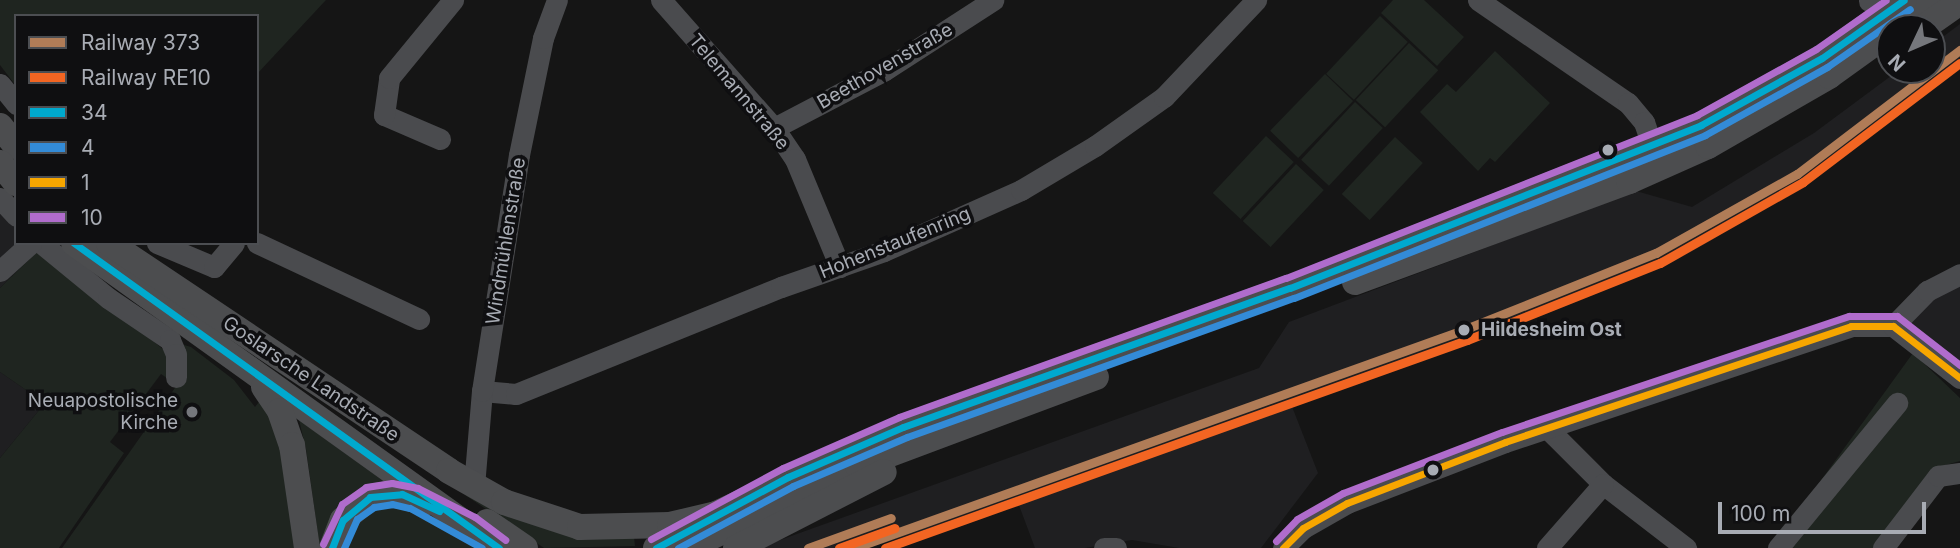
<!DOCTYPE html>
<html>
<head>
<meta charset="utf-8">
<style>
	body { margin:0 }
	#map { position:relative; width:1960px; height:548px; overflow:hidden; background:#151515; font-family:Inter,sans-serif }
	div>[style] { position:absolute }
	.built>* { inset:0; background:#1f1f21 }
	.green>* { inset:0; background:#1f2520; transform-origin:0 0 }
	.minor>* { height:21px; margin:-10.5px; padding:0 10.5px; transform-origin:10.5px; border-radius:10.5px; background:#4a4b4e }
	.major>* { height:26px; margin:-13px; padding:0 13px; transform-origin:13px; border-radius:13px; background:#4c4d4f }
	.bus-1>* { height:7px; margin:-3.5px; padding:0 3.5px; transform-origin:3.5px; border-radius:3.5px; background:#00a9ce }
	.bus-2>* { height:7px; margin:-3.5px; padding:0 3.5px; transform-origin:3.5px; border-radius:3.5px; background:#338bd7 }
	.bus-3>* { height:7px; margin:-3.5px; padding:0 3.5px; transform-origin:3.5px; border-radius:3.5px; background:#f7a600 }
	.bus-4>* { height:7px; margin:-3.5px; padding:0 3.5px; transform-origin:3.5px; border-radius:3.5px; background:#b06ccc }
	.rail-1>* { height:9px; margin:-4.5px; padding:0 4.5px; transform-origin:4.5px; border-radius:4.5px; background:#b07c57 }
	.rail-2>* { height:9px; margin:-4.5px; padding:0 4.5px; transform-origin:4.5px; border-radius:4.5px; background:#f26522 }
	.dots>* { width:19px; height:19px; translate:-50% -50%; box-sizing:border-box; border:4px solid #0f0f11; border-radius:50% }
	span { translate:-50% -50%; white-space:nowrap; text-align:center; line-height:1.15; -webkit-text-stroke:7px #0f0f11; paint-order:stroke }
	.street-label { font-size:19px; color:#a8acb4 }
	.stop-label { font-size:19px; color:#a8acb4; font-weight:700 }
	.left { translate:0 -50%; text-align:left }
	.poi-label { font-size:19px; color:#a8acb4 }
	.right { translate:-100% -50%; text-align:right }
	.legend { position:absolute; left:14px; top:14px; width:245px; height:231px; box-sizing:border-box; background:#0f0f11; border:2px solid #4c4e52; margin:0; padding:9px 12px; list-style:none; font-size:21px; color:#a8acb4 }
	.legend li { display:flex; align-items:center; gap:14px; height:35px }
	.legend b { width:35px; border:2px solid #4c4e52 }
	.north { position:absolute; left:1876px; top:14px; width:70px; height:70px; box-sizing:border-box; background:#0f0f11; border:2px solid #4c4e52; border-radius:50%; rotate:226deg; font-size:19px; font-weight:700; line-height:28px; text-align:center; color:#a8acb4 }
	.north::after { content:''; display:block; margin:auto; width:24px; height:32px; background:#75777c; clip-path:polygon(50% 0,100% 100%,50% 72%,0 100%) }
	.scale { position:absolute; left:1718px; top:502px; width:208px; height:32px; box-sizing:border-box; border:4px solid #a8acb4; border-top:0; padding-left:9px; font-size:21px; line-height:24px; white-space:nowrap; color:#a8acb4; -webkit-text-stroke:5px #0f0f11; paint-order:stroke }
</style>
</head>
<body>
<div id="map">
	<div class="built">
		<div style="clip-path:polygon(1960px 24px,1960px 62px,1830px 162px,1712px 240px,1671px 263px,1291px 404px,1318px 473px,1261px 548px,1179px 548px,1132px 540px,1085px 548px,1035px 548px,1017px 500px,869px 548px,758px 548px,1259px 368px,1289px 322px,1636px 191px,1692px 207px,1814px 133px,1899px 70px,1932px 70px,1932px 45px)"></div>
		<div style="clip-path:polygon(0 206px,16px 223px,16px 243px,40px 249px,0 288px)"></div>
		<div style="clip-path:polygon(1960px 281px,1960px 363px,1913px 329px,1911px 319px,1937px 293px)"></div>
		<div style="clip-path:polygon(0 372px,45px 403px,0 458px)"></div>
	</div>
	<div class="green">
		<div style="clip-path:polygon(0 0,326px 0,257px 74px,257px 16px,16px 16px,16px 86px,0 65px)"></div>
		<div style="clip-path:polygon(1393px 0,1424px 0,1464px 37px,1437px 66px,1381px 13px)"></div>
		<div style="left:1380px;top:16px;width:38px;height:79px;rotate:43deg"></div>
		<div style="left:1409px;top:43px;width:40px;height:78px;rotate:43deg"></div>
		<div style="clip-path:polygon(1495px 51px,1550px 103px,1495px 162px,1490px 158px,1478px 171px,1420px 112px,1447px 84px,1456px 92px)"></div>
		<div style="left:1325px;top:74px;width:39px;height:79px;rotate:44deg"></div>
		<div style="left:1355px;top:102px;width:38px;height:79px;rotate:43deg"></div>
		<div style="left:1266px;top:136px;width:38px;height:78px;rotate:43deg"></div>
		<div style="left:1395px;top:137px;width:38px;height:78px;rotate:43deg"></div>
		<div style="left:1296px;top:164px;width:38px;height:78px;rotate:43deg"></div>
		<div style="clip-path:polygon(40px 249px,164px 350px,181px 344px,191px 347px,234px 380px,255px 407px,262px 398px,279px 427px,300px 548px,62px 548px,177px 385px,161px 374px,110px 442px,124px 453px,59px 548px,0 548px,0 458px,45px 403px,0 372px,0 288px)"></div>
		<div style="clip-path:polygon(1913px 353px,1960px 398px,1960px 461px,1935px 468px,1874px 548px,1772px 548px)"></div>
		<div style="clip-path:polygon(299px 420px,389px 485px,320px 548px,306px 449px)"></div>
		<div style="clip-path:polygon(465px 495px,634px 537px,635px 546px,544px 548px)"></div>
		<div style="clip-path:polygon(386px 497px,453px 523px,486px 548px,339px 548px,341px 541px)"></div>
	</div>
	<div class="minor">
		<div style="left:661px;top:0;width:171px;rotate:48.6deg"></div>
		<div style="left:774px;top:128px;width:37px;rotate:56deg"></div>
		<div style="left:795px;top:159px;width:117px;rotate:67.4deg"></div>
		<div style="left:1478px;top:0;width:182px;rotate:34.5deg"></div>
		<div style="left:1628px;top:103px;width:25px;rotate:50deg"></div>
		<div style="left:1644px;top:122px;width:40px;rotate:71.1deg"></div>
		<div style="left:1869px;top:0;width:1px;rotate:90deg"></div>
		<div style="left:0;top:84px;width:26px;rotate:51deg"></div>
		<div style="left:774px;top:128px;width:125px;rotate:-27.6deg"></div>
		<div style="left:885px;top:70px;width:129px;rotate:-32.9deg"></div>
		<div style="left:440px;top:139px;width:61px;rotate:-156.8deg"></div>
		<div style="left:384px;top:115px;width:37px;rotate:-82deg"></div>
		<div style="left:389px;top:78px;width:101px;rotate:-50.6deg"></div>
		<div style="left:0;top:198px;width:24px;rotate:48deg"></div>
		<div style="left:41px;top:243px;width:87px;rotate:39.4deg"></div>
		<div style="left:108px;top:298px;width:75px;rotate:34.1deg"></div>
		<div style="left:170px;top:340px;width:15px;rotate:67deg"></div>
		<div style="left:176px;top:354px;width:23px;rotate:90deg"></div>
		<div style="left:157px;top:243px;width:62px;rotate:22.8deg"></div>
		<div style="left:214px;top:267px;width:31px;rotate:-50deg"></div>
		<div style="left:257px;top:243px;width:179px;rotate:25.1deg"></div>
		<div style="left:0;top:271px;width:42px;rotate:-42.1deg"></div>
		<div style="left:1893px;top:326px;width:49px;rotate:-45.8deg"></div>
		<div style="left:1927px;top:291px;width:37px;rotate:-27deg"></div>
		<div style="left:482px;top:391px;width:34px;rotate:5deg"></div>
		<div style="left:516px;top:394px;width:286px;rotate:-22deg"></div>
		<div style="left:781px;top:287px;width:109px;rotate:-19.3deg"></div>
		<div style="left:884px;top:251px;width:150px;rotate:-24deg"></div>
		<div style="left:1021px;top:190px;width:86px;rotate:-30.7deg"></div>
		<div style="left:1095px;top:146px;width:85px;rotate:-35.4deg"></div>
		<div style="left:1164px;top:97px;width:134px;rotate:-46.5deg"></div>
		<div style="left:1548px;top:429px;width:78px;rotate:45deg"></div>
		<div style="left:1603px;top:484px;width:105px;rotate:37.6deg"></div>
		<div style="left:474px;top:486px;width:95px;rotate:-85.2deg"></div>
		<div style="left:482px;top:391px;width:239px;rotate:-81.1deg"></div>
		<div style="left:519px;top:155px;width:119px;rotate:-78.4deg"></div>
		<div style="left:543px;top:38px;width:40px;rotate:-69.8deg"></div>
		<div style="left:1104px;top:548px;width:12px"></div>
		<div style="left:1283px;top:548px;width:28px;rotate:-45deg"></div>
		<div style="left:1303px;top:528px;width:51px;rotate:-29.6deg"></div>
		<div style="left:1347px;top:503px;width:169px;rotate:-21.1deg"></div>
		<div style="left:1505px;top:442px;width:365px;rotate:-18.5deg"></div>
		<div style="left:1851px;top:326px;width:42px"></div>
		<div style="left:1893px;top:326px;width:85px;rotate:37.8deg"></div>
		<div style="left:1547px;top:548px;width:85px;rotate:-48.8deg"></div>
		<div style="left:1778px;top:548px;width:188px;rotate:-50.6deg"></div>
		<div style="left:1883px;top:548px;width:91px;rotate:-52.6deg"></div>
		<div style="left:1938px;top:476px;width:22px;rotate:-8deg"></div>
	</div>
	<div class="major">
		<div style="left:1895px;top:28px;width:48px;rotate:-35.7deg"></div>
		<div style="left:1923px;top:28px;width:45px;rotate:-35.1deg"></div>
		<div style="left:0;top:126px;width:26px;rotate:51deg"></div>
		<div style="left:0;top:163px;width:26px;rotate:51deg"></div>
		<div style="left:74px;top:243px;width:523px;rotate:35.67deg"></div>
		<div style="left:109px;top:243px;width:409px;rotate:33.8deg"></div>
		<div style="left:449px;top:471px;width:63px;rotate:29.4deg"></div>
		<div style="left:504px;top:502px;width:80px;rotate:18.2deg"></div>
		<div style="left:580px;top:527px;width:90px;rotate:-1.3deg"></div>
		<div style="left:670px;top:525px;width:47px;rotate:-13.4deg"></div>
		<div style="left:716px;top:514px;width:206px;rotate:-24.9deg"></div>
		<div style="left:903px;top:427px;width:411px;rotate:-19.8deg"></div>
		<div style="left:1290px;top:288px;width:442px;rotate:-21.6deg"></div>
		<div style="left:1701px;top:125px;width:138px;rotate:-29deg"></div>
		<div style="left:1822px;top:58px;width:100px;rotate:-35.3deg"></div>
		<div style="left:1355px;top:282px;width:292px;rotate:-20.2deg"></div>
		<div style="left:1629px;top:181px;width:86px;rotate:-23.9deg"></div>
		<div style="left:1708px;top:146px;width:140px;rotate:-30deg"></div>
		<div style="left:1829px;top:76px;width:75px;rotate:-35.8deg"></div>
		<div style="left:264px;top:387px;width:29px;rotate:56deg"></div>
		<div style="left:280px;top:411px;width:36px;rotate:71deg"></div>
		<div style="left:292px;top:445px;width:104px;rotate:81.7deg"></div>
		<div style="left:487px;top:522px;width:46px;rotate:34.4deg"></div>
		<div style="left:332px;top:548px;width:30px;rotate:-69deg"></div>
		<div style="left:343px;top:520px;width:35px;rotate:-40deg"></div>
		<div style="left:370px;top:497px;width:22px;rotate:-10deg"></div>
		<div style="left:392px;top:493px;width:34px;rotate:17deg"></div>
		<div style="left:656px;top:548px;width:43px;rotate:-29.6deg"></div>
		<div style="left:688px;top:548px;width:189px;rotate:-25.8deg"></div>
		<div style="left:858px;top:466px;width:254px;rotate:-20.5deg"></div>
		<div style="left:736px;top:548px;width:166px;rotate:-27.2deg"></div>
	</div>
	<div class="bus-1">
		<div style="left:74px;top:243px;width:523px;rotate:35.67deg"></div>
		<div style="left:332px;top:548px;width:30px;rotate:-69deg"></div>
		<div style="left:343px;top:520px;width:35px;rotate:-40deg"></div>
		<div style="left:370px;top:497px;width:32px;rotate:-5deg"></div>
		<div style="left:402px;top:494px;width:41px;rotate:24.7deg"></div>
		<div style="left:656px;top:548px;width:150px;rotate:-28.3deg"></div>
		<div style="left:788px;top:477px;width:125px;rotate:-23.5deg"></div>
		<div style="left:903px;top:427px;width:411px;rotate:-19.8deg"></div>
		<div style="left:1290px;top:288px;width:442px;rotate:-21.6deg"></div>
		<div style="left:1701px;top:125px;width:138px;rotate:-29deg"></div>
		<div style="left:1822px;top:58px;width:100px;rotate:-35.3deg"></div>
	</div>
	<div class="bus-2">
		<div style="left:344px;top:548px;width:32px;rotate:-66deg"></div>
		<div style="left:357px;top:519px;width:21px;rotate:-35deg"></div>
		<div style="left:374px;top:507px;width:18px;rotate:-9deg"></div>
		<div style="left:392px;top:504px;width:18px;rotate:13deg"></div>
		<div style="left:410px;top:508px;width:82px;rotate:29.1deg"></div>
		<div style="left:678px;top:548px;width:131px;rotate:-28.3deg"></div>
		<div style="left:793px;top:486px;width:124px;rotate:-23.3deg"></div>
		<div style="left:907px;top:437px;width:411px;rotate:-19.8deg"></div>
		<div style="left:1294px;top:298px;width:442px;rotate:-21.6deg"></div>
		<div style="left:1705px;top:135px;width:140px;rotate:-29.1deg"></div>
		<div style="left:1827px;top:67px;width:101px;rotate:-34.9deg"></div>
	</div>
	<div class="bus-3">
		<div style="left:1283px;top:548px;width:28px;rotate:-45deg"></div>
		<div style="left:1303px;top:528px;width:51px;rotate:-29.6deg"></div>
		<div style="left:1347px;top:503px;width:169px;rotate:-21.1deg"></div>
		<div style="left:1505px;top:442px;width:365px;rotate:-18.5deg"></div>
		<div style="left:1851px;top:326px;width:42px"></div>
		<div style="left:1893px;top:326px;width:85px;rotate:37.8deg"></div>
	</div>
	<div class="bus-4">
		<div style="left:651px;top:539px;width:150px;rotate:-28.3deg"></div>
		<div style="left:783px;top:468px;width:127px;rotate:-23.7deg"></div>
		<div style="left:899px;top:417px;width:411px;rotate:-19.8deg"></div>
		<div style="left:1286px;top:278px;width:442px;rotate:-21.6deg"></div>
		<div style="left:1697px;top:115px;width:136px;rotate:-29deg"></div>
		<div style="left:1816px;top:49px;width:85px;rotate:-35deg"></div>
		<div style="left:1276px;top:541px;width:30px;rotate:-46deg"></div>
		<div style="left:1297px;top:519px;width:53px;rotate:-29.5deg"></div>
		<div style="left:1343px;top:493px;width:170px;rotate:-21deg"></div>
		<div style="left:1502px;top:432px;width:366px;rotate:-18.5deg"></div>
		<div style="left:1849px;top:316px;width:48px"></div>
		<div style="left:1897px;top:316px;width:80px;rotate:37.9deg"></div>
		<div style="left:323px;top:544px;width:44px;rotate:-64.6deg"></div>
		<div style="left:342px;top:504px;width:29px;rotate:-35deg"></div>
		<div style="left:366px;top:487px;width:26px;rotate:-9deg"></div>
		<div style="left:392px;top:483px;width:26px;rotate:11deg"></div>
		<div style="left:418px;top:488px;width:64px;rotate:27deg"></div>
		<div style="left:475px;top:517px;width:38px;rotate:37deg"></div>
	</div>
	<div class="rail-1">
		<div style="left:808px;top:548px;width:88px;rotate:-19.9deg"></div>
		<div style="left:854px;top:548px;width:647px;rotate:-19.7deg"></div>
		<div style="left:1463px;top:330px;width:208px;rotate:-21.8deg"></div>
		<div style="left:1656px;top:253px;width:162px;rotate:-29.3deg"></div>
		<div style="left:1797px;top:174px;width:205px;rotate:-37.3deg"></div>
	</div>
	<div class="rail-2">
		<div style="left:839px;top:548px;width:59px;rotate:-19.7deg"></div>
		<div style="left:885px;top:548px;width:618px;rotate:-19.67deg"></div>
		<div style="left:1467px;top:340px;width:208px;rotate:-21.8deg"></div>
		<div style="left:1660px;top:263px;width:164px;rotate:-29.5deg"></div>
		<div style="left:1803px;top:182px;width:197px;rotate:-37.2deg"></div>
	</div>
	<div class="dots">
		<div style="left:1608px;top:150px;background:#a8acb4"></div>
		<div style="left:1464px;top:330px;background:#a8acb4"></div>
		<div style="left:192px;top:412px;background:#75777c"></div>
		<div style="left:1433px;top:470px;background:#a8acb4"></div>
	</div>
	<div class="street-label">
		<span style="left:885px;top:66px;rotate:-30deg">Beethovenstraße</span>
		<span style="left:739px;top:92px;rotate:50deg">Telemannstraße</span>
		<span style="left:506px;top:241px;rotate:-81deg">Windmühlenstraße</span>
		<span style="left:895px;top:243px;rotate:-22deg">Hohenstaufenring</span>
		<span style="left:311px;top:379px;rotate:34deg">Goslarsche Landstraße</span>
	</div>
	<div class="stop-label">
		<span class="left" style="left:1481px;top:330px">Hildesheim Ost</span>
	</div>
	<div class="poi-label">
		<span class="right" style="left:178px;top:412px">Neuapostolische<br>Kirche</span>
	</div>
	<ul class="legend">
	<li><b style="height:9px;background:#b07c57"></b>Railway 373</li>
	<li><b style="height:9px;background:#f26522"></b>Railway RE10</li>
	<li><b style="height:9px;background:#00a9ce"></b>34</li>
	<li><b style="height:9px;background:#338bd7"></b>4</li>
	<li><b style="height:9px;background:#f7a600"></b>1</li>
	<li><b style="height:9px;background:#b06ccc"></b>10</li>
	</ul>
	<div class="north">N</div>
	<div class="scale">100 m</div>
</div>
</body>
</html>
